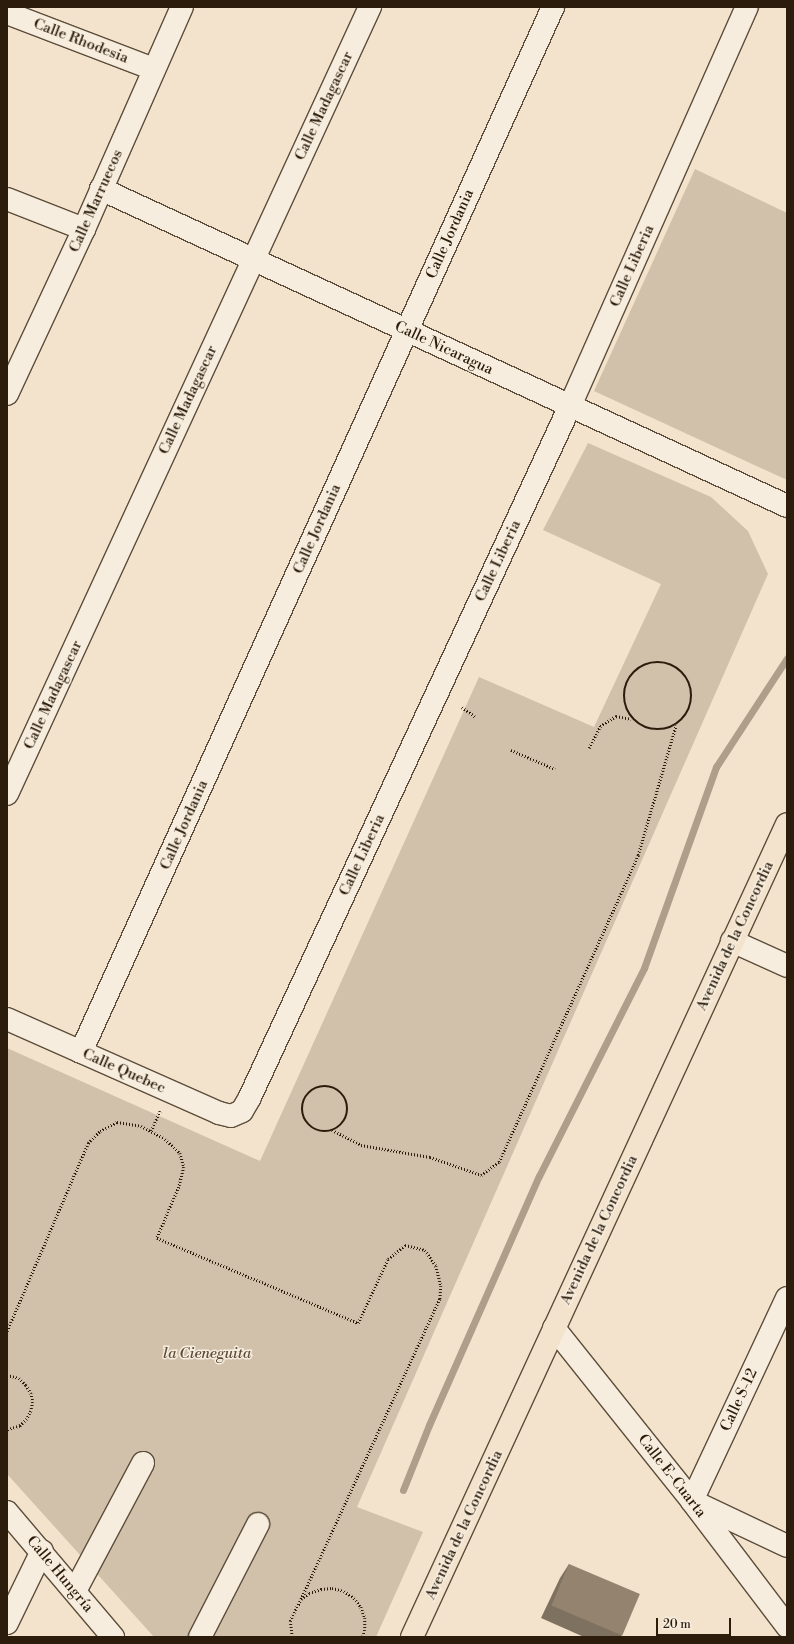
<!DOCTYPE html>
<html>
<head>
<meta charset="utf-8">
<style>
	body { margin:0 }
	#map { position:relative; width:794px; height:1644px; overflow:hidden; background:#f3e3cc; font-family:"Libre Bodoni",serif }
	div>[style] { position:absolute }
	.green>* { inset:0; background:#d1c1ab }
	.stream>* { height:7px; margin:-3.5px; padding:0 3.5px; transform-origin:3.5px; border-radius:3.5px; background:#af9f8a }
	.path>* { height:2.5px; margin-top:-1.25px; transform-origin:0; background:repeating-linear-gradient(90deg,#2b1c0b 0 1px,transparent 0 3px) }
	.path>.ring { margin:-1.25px; padding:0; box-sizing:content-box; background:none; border:2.5px solid #2b1c0b; border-radius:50% }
	.roads { filter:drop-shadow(1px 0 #5d4e3b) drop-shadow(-1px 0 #5d4e3b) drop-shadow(0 1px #5d4e3b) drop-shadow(0 -1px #5d4e3b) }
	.minor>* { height:22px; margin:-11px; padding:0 11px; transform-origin:11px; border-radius:11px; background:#f7edde }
	.major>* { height:22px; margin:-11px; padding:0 11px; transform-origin:11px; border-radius:11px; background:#f3e3cc }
	.wall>* { inset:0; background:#7e715f }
	.building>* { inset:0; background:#93836f; transform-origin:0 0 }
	span { translate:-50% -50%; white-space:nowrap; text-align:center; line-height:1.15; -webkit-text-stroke:3px #f7edde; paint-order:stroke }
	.street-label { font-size:15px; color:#2b1c0b }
	.park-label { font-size:15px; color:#5d4e3b; font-style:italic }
	.frame { position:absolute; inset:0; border:8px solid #2b1c0b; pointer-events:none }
	.scale { position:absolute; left:656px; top:1618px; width:75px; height:18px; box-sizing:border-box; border:2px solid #2b1c0b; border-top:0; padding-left:5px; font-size:12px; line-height:14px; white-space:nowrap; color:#2b1c0b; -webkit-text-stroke:3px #f7edde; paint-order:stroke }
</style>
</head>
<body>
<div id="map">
	<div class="green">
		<div style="clip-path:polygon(695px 169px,787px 213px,787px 480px,594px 391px)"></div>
		<div style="clip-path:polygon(588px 443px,711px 497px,748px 531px,768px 574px,357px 1507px,423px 1532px,376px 1637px,154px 1637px,7px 1474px,7px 1048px,260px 1161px,479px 677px,594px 727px,661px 584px,543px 530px)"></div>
	</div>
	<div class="stream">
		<div style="left:403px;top:1490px;width:70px;rotate:-68.2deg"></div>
		<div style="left:429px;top:1425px;width:272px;rotate:-66.2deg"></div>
		<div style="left:539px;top:1176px;width:233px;rotate:-63.2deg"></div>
		<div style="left:644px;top:968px;width:214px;rotate:-70.3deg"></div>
		<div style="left:716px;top:767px;width:130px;rotate:-56.9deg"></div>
	</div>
	<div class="path">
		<div class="ring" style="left:624px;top:662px;width:65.5px;height:65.5px"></div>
		<div style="left:462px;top:707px;width:17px;rotate:36deg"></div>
		<div style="left:589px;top:748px;width:25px;rotate:-63deg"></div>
		<div style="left:600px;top:726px;width:19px;rotate:-32deg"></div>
		<div style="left:616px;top:716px;width:15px;rotate:11deg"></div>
		<div style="left:511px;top:750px;width:48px;rotate:23.4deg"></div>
		<div class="ring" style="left:302px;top:1086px;width:43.5px;height:43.5px"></div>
		<div style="left:332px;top:1130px;width:33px;rotate:27deg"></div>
		<div style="left:361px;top:1145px;width:70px;rotate:9.9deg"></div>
		<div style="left:430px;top:1157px;width:54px;rotate:19.4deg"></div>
		<div style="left:481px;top:1175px;width:22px;rotate:-36deg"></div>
		<div style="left:499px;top:1162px;width:337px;rotate:-65.6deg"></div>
		<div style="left:638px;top:855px;width:135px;rotate:-73.7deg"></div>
		<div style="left:151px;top:1131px;width:22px;rotate:-66deg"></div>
		<div style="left:7px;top:1331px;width:205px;rotate:-66.7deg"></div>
		<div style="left:88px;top:1143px;width:17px;rotate:-45deg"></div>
		<div style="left:100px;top:1131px;width:19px;rotate:-28deg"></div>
		<div style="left:117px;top:1122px;width:24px;rotate:9deg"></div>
		<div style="left:141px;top:1126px;width:27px;rotate:28deg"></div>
		<div style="left:165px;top:1139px;width:21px;rotate:43deg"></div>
		<div style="left:180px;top:1153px;width:15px;rotate:74deg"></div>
		<div style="left:184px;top:1167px;width:21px;rotate:104deg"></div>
		<div style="left:179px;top:1187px;width:56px;rotate:113.3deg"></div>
		<div style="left:157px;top:1238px;width:218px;rotate:22.9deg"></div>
		<div style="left:358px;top:1323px;width:71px;rotate:-64.9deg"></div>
		<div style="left:388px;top:1259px;width:22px;rotate:-39deg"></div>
		<div style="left:405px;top:1245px;width:21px;rotate:14deg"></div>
		<div style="left:425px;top:1250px;width:19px;rotate:55deg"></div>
		<div style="left:436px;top:1266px;width:21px;rotate:76deg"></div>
		<div style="left:441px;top:1286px;width:13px;rotate:94deg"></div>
		<div style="left:440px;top:1299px;width:338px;rotate:114.8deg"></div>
		<div style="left:7px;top:1375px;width:12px;rotate:14deg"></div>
		<div style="left:19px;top:1378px;width:10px;rotate:45deg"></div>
		<div style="left:26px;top:1385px;width:9px;rotate:58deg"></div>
		<div style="left:31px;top:1393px;width:9px;rotate:77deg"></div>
		<div style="left:33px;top:1402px;width:9px;rotate:103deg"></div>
		<div style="left:31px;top:1411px;width:9px;rotate:117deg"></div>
		<div style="left:27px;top:1419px;width:10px;rotate:135deg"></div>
		<div style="left:20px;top:1426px;width:14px;rotate:163deg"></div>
		<div style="left:301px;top:1599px;width:10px;rotate:-37deg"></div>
		<div style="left:309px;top:1593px;width:13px;rotate:-18deg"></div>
		<div style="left:321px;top:1589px;width:11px;rotate:-5deg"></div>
		<div style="left:332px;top:1588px;width:12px;rotate:14deg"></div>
		<div style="left:344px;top:1591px;width:12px;rotate:35deg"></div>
		<div style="left:354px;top:1598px;width:11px;rotate:52deg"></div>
		<div style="left:361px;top:1607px;width:12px;rotate:70deg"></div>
		<div style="left:365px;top:1618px;width:12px;rotate:90deg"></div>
		<div style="left:365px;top:1630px;width:7px;rotate:106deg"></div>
		<div style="left:292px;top:1637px;width:16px;rotate:-97deg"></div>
		<div style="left:290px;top:1621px;width:19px;rotate:-65deg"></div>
	</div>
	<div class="roads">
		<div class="minor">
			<div style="left:7px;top:13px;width:157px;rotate:20.9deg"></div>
			<div style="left:101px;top:189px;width:756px;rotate:24.8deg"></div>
			<div style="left:7px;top:199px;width:83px;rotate:21.3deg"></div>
			<div style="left:7px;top:394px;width:182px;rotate:-65deg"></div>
			<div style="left:84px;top:229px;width:243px;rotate:-66.2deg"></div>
			<div style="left:7px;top:794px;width:867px;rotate:-65.24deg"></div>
			<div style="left:732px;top:941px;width:60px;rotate:24.4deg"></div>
			<div style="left:7px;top:1019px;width:232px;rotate:23.9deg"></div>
			<div style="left:219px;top:1113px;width:12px;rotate:14deg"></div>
			<div style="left:231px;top:1116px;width:12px;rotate:-24deg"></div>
			<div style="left:242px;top:1111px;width:16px;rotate:-60deg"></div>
			<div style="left:250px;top:1097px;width:761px;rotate:-65.15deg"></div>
			<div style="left:570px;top:406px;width:436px;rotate:-66.1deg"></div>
			<div style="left:81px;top:1052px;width:1147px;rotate:-65.69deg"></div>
			<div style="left:787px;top:1298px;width:224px;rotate:115.1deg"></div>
			<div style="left:692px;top:1501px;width:105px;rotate:25.3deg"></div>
			<div style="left:554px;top:1328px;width:221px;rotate:51.4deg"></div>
			<div style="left:692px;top:1501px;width:157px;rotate:52.8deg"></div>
			<div style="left:7px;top:1512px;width:164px;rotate:49.7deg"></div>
			<div style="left:75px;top:1591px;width:145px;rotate:-62deg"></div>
			<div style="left:7px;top:1623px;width:80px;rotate:-64.1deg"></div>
			<div style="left:200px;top:1637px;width:127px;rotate:-62.8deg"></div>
		</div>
		<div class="major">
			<div style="left:412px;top:1637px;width:895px;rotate:-65.24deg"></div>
		</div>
	</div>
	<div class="wall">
		<div style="clip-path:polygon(569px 1564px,622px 1636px,621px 1637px,584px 1637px,541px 1618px,560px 1578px)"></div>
	</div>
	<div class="building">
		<div style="left:569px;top:1564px;width:77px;height:45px;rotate:23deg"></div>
	</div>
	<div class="street-label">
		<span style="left:81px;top:41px;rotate:21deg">Calle Rhodesia</span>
		<span style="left:324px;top:106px;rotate:-65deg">Calle Madagascar</span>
		<span style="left:96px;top:201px;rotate:-66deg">Calle Marruecos</span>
		<span style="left:450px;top:234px;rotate:-66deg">Calle Jordania</span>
		<span style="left:632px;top:266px;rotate:-66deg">Calle Liberia</span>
		<span style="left:444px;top:348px;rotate:25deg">Calle Nicaragua</span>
		<span style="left:188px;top:400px;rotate:-65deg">Calle Madagascar</span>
		<span style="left:317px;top:529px;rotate:-66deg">Calle Jordania</span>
		<span style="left:498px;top:561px;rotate:-65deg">Calle Liberia</span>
		<span style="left:53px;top:695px;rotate:-65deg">Calle Madagascar</span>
		<span style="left:184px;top:825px;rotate:-66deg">Calle Jordania</span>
		<span style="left:362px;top:855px;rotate:-65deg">Calle Liberia</span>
		<span style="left:735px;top:936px;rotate:-65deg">Avenida de la Concordia</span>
		<span style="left:124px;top:1071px;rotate:24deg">Calle Quebec</span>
		<span style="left:599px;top:1230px;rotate:-65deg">Avenida de la Concordia</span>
		<span style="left:739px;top:1400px;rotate:-65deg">Calle S-12</span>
		<span style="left:672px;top:1476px;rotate:52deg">Calle E-Cuarta</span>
		<span style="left:464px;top:1525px;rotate:-65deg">Avenida de la Concordia</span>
		<span style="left:60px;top:1574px;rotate:50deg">Calle Hungría</span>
	</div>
	<div class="park-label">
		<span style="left:207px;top:1354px">la Cieneguita</span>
	</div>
	<div class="frame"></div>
	<div class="scale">20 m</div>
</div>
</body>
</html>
